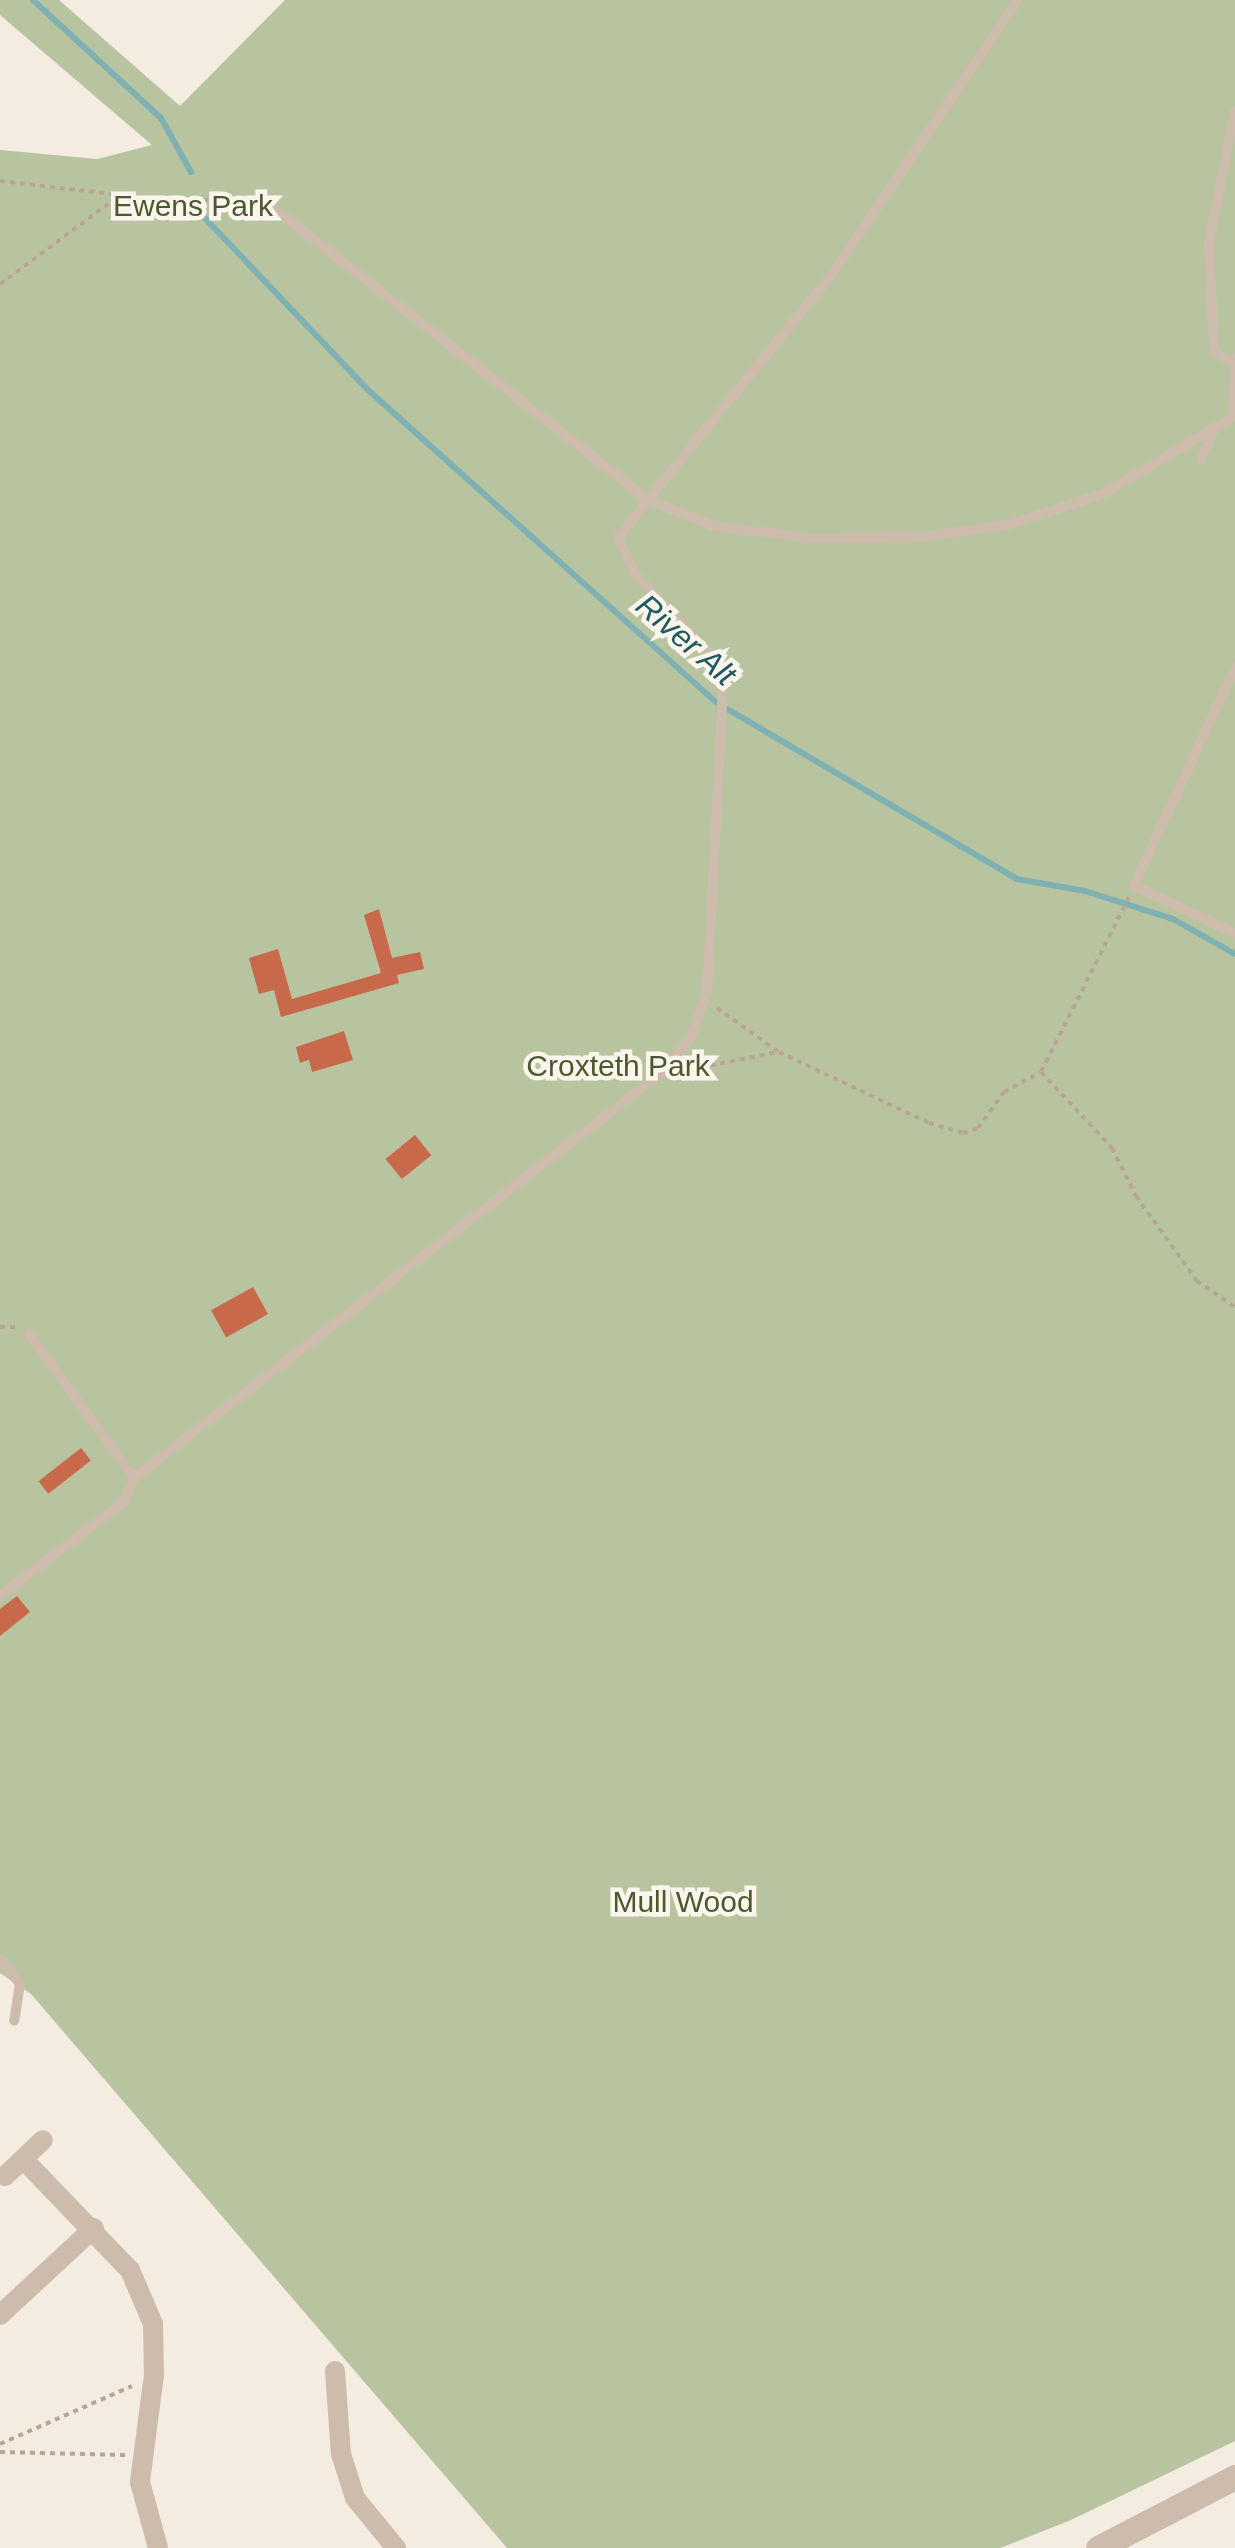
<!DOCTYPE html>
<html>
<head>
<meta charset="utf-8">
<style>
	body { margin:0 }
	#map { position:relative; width:1235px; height:2548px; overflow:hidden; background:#f4ebe1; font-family:Helvetica,sans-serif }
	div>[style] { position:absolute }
	.green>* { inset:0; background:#b8c4a0 }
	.stream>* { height:6px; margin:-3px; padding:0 3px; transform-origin:3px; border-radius:3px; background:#7fb0b2 }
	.building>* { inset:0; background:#c8694b; transform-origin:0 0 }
	.path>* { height:4px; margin-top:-2px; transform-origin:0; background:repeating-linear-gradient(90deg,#b9a596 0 5px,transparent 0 10px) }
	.service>* { height:10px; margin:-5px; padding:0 5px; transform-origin:5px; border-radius:5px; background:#cdbbac }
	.minor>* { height:20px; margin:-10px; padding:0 10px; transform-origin:10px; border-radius:10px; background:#cdbbac }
	.tertiary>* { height:25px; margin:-12.5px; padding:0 12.5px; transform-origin:12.5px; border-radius:12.5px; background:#cdbbac }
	span { translate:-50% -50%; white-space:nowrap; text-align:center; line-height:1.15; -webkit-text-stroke:9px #fbf5ee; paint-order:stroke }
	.park-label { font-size:30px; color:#4a5a2e }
	.water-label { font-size:32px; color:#1f5a5e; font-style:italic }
</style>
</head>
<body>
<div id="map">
	<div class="green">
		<div style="clip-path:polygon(0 0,59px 0,180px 106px,285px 0,1235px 0,1235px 2441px,1071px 2520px,1000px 2548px,507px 2548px,31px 1994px,0 1973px,0 150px,97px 159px,152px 145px,0 15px)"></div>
	</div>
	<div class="stream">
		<div style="left:33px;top:0;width:174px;rotate:42.7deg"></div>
		<div style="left:161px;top:118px;width:62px;rotate:60.9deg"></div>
		<div style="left:202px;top:215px;width:240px;rotate:46.5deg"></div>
		<div style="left:367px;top:389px;width:470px;rotate:41.9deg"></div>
		<div style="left:717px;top:703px;width:348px;rotate:30.4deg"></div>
		<div style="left:1017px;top:879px;width:69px;rotate:10deg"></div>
		<div style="left:1085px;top:891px;width:92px;rotate:17.7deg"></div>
		<div style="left:1173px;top:919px;width:71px;rotate:29.4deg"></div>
	</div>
	<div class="building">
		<div style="clip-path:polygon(379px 909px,392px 958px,420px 952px,424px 969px,397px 975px,399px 983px,281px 1017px,274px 990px,259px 994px,249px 958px,278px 949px,292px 999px,381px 973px,364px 915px)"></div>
		<div style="clip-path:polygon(344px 1031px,353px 1060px,312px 1072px,309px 1060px,300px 1063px,296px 1047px)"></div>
		<div style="left:415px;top:1135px;width:26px;height:38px;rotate:51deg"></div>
		<div style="left:253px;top:1287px;width:31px;height:48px;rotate:61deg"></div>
		<div style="left:81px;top:1448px;width:16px;height:54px;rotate:52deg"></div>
		<div style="clip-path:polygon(17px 1596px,30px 1612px,0 1636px,0 1609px)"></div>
	</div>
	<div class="path">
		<div style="left:0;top:181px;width:174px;rotate:6.6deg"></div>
		<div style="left:173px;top:201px;width:56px;rotate:-2deg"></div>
		<div style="left:0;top:284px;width:153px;rotate:-36.5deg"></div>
		<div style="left:1129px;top:897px;width:196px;rotate:116.7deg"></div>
		<div style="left:1041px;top:1072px;width:104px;rotate:46.9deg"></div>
		<div style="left:1112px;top:1148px;width:54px;rotate:63.4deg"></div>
		<div style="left:1136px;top:1196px;width:105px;rotate:54.3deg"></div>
		<div style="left:1197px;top:1281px;width:46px;rotate:34.4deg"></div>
		<div style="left:717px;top:1008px;width:76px;rotate:35.4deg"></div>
		<div style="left:779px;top:1052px;width:166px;rotate:25.3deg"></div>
		<div style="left:929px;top:1123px;width:35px;rotate:16deg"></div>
		<div style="left:963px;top:1133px;width:16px;rotate:-18deg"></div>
		<div style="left:978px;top:1128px;width:44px;rotate:-54.2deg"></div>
		<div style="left:1004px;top:1092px;width:42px;rotate:-28.4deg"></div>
		<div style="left:681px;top:1071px;width:100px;rotate:-11deg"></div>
		<div style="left:0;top:1327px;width:20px"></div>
		<div style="left:0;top:2444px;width:144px;rotate:-23.7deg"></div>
		<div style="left:0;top:2452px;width:125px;rotate:1.4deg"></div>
	</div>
	<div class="service">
		<div style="left:244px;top:199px;width:34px;rotate:19deg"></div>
		<div style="left:276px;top:210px;width:472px;rotate:37.9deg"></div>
		<div style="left:648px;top:500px;width:293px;rotate:-50.8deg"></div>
		<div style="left:833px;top:273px;width:330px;rotate:-55.9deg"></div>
		<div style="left:1231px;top:362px;width:21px;rotate:-145deg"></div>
		<div style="left:1214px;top:350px;width:108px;rotate:-92.7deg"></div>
		<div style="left:1209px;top:242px;width:133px;rotate:-78.7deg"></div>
		<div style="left:1201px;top:459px;width:35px;rotate:-66deg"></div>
		<div style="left:1235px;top:668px;width:240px;rotate:114.9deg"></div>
		<div style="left:1134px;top:886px;width:111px;rotate:25deg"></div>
		<div style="left:29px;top:1334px;width:178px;rotate:53.9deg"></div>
		<div style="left:0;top:1596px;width:157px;rotate:-37.2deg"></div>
		<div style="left:125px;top:1501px;width:25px;rotate:-69deg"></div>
		<div style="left:134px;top:1478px;width:662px;rotate:-37.51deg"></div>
		<div style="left:659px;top:1075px;width:50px;rotate:-49.9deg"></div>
		<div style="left:691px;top:1037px;width:47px;rotate:-70deg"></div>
		<div style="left:707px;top:993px;width:323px;rotate:-87deg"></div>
		<div style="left:724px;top:670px;width:131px;rotate:-132.8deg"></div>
		<div style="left:635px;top:574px;width:40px;rotate:-115deg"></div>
		<div style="left:618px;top:538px;width:48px;rotate:-51.7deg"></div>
		<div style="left:648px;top:500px;width:71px;rotate:21.5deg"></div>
		<div style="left:714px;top:526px;width:97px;rotate:7.1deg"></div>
		<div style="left:810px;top:538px;width:109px;rotate:-0.5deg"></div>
		<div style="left:919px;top:537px;width:89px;rotate:-7.8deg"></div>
		<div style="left:1007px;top:525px;width:101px;rotate:-17.9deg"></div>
		<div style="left:1103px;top:494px;width:151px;rotate:-30.6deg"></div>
		<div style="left:1233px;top:417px;width:59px;rotate:-88.1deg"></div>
		<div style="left:0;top:1959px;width:32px;rotate:51deg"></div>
		<div style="left:20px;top:1984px;width:37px;rotate:99deg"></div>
	</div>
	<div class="minor">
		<div style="left:23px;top:2159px;width:154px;rotate:46.1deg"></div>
		<div style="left:130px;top:2270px;width:59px;rotate:66.9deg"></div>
		<div style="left:153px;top:2324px;width:51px;rotate:88.9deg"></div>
		<div style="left:154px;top:2375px;width:108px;rotate:97.5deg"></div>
		<div style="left:140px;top:2482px;width:68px;rotate:74.7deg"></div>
		<div style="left:5px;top:2176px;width:52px;rotate:-43.5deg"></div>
		<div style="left:0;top:2315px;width:128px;rotate:-42.8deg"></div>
		<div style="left:335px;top:2371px;width:83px;rotate:85.9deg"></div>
		<div style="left:341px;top:2454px;width:46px;rotate:72.3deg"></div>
		<div style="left:355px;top:2498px;width:65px;rotate:50.6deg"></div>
	</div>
	<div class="tertiary">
		<div style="left:1098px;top:2548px;width:154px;rotate:-27.4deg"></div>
	</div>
	<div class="park-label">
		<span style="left:193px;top:206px">Ewens Park</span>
		<span style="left:618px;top:1066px">Croxteth Park</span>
		<span style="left:683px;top:1902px">Mull Wood</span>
	</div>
	<div class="water-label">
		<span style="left:686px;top:640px;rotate:41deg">River Alt</span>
	</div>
</div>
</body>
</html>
